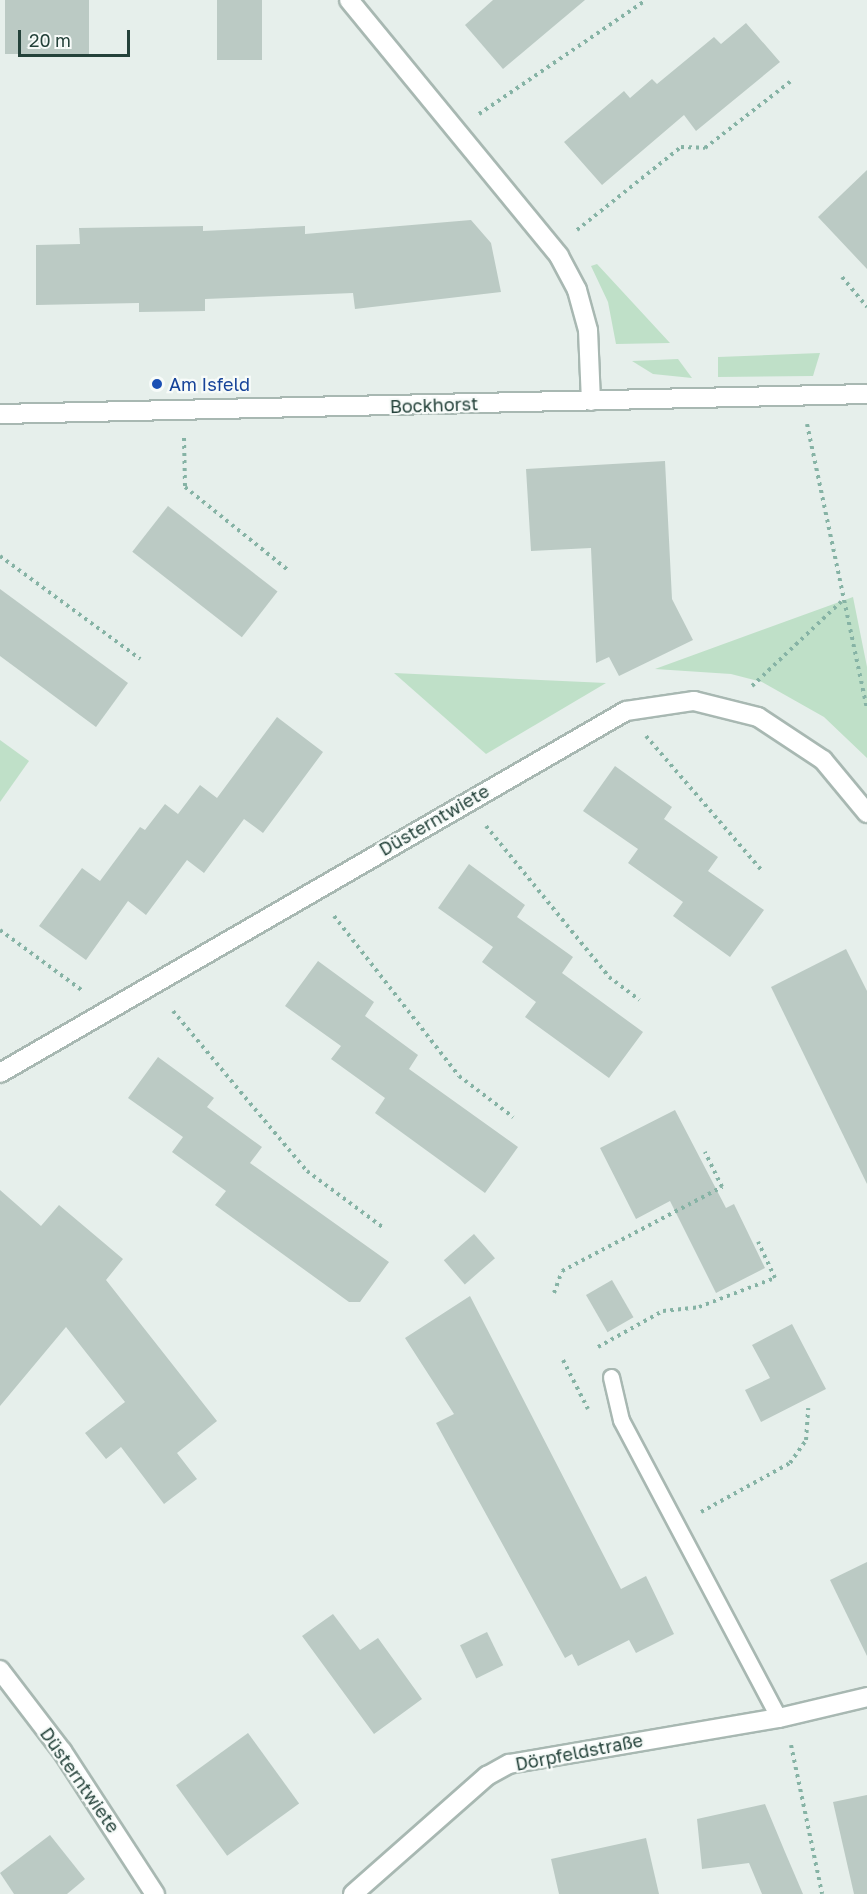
<!DOCTYPE html>
<html>
<head>
<meta charset="utf-8">
<style>
	body { margin:0 }
	#map { position:relative; width:867px; height:1894px; overflow:hidden; background:#e6efeb; font-family:"Golos Text",sans-serif }
	div>[style] { position:absolute }
	.green>* { inset:0; background:#bfe0c8 }
	.building>* { inset:0; background:#bbcac4; transform-origin:0 0 }
	.path>* { height:4px; margin-top:-2px; transform-origin:0; background:repeating-linear-gradient(90deg,#86b3a5 0 3px,transparent 0 7.5px) }
	.roads { filter:drop-shadow(2px 0 #a8b8b2) drop-shadow(-2px 0 #a8b8b2) drop-shadow(0 2px #a8b8b2) drop-shadow(0 -2px #a8b8b2) }
	.service>* { height:15px; margin:-7.5px; padding:0 7.5px; transform-origin:7.5px; border-radius:7.5px; background:#fff }
	.minor>* { height:18px; margin:-9px; padding:0 9px; transform-origin:9px; border-radius:9px; background:#fff }
	.dots>* { width:16px; height:16px; translate:-50% -50%; box-sizing:border-box; border:3px solid #f7fbf9; border-radius:50% }
	span { translate:-50% -50%; white-space:nowrap; text-align:center; line-height:1.15; -webkit-text-stroke:4.5px #f7fbf9; paint-order:stroke }
	.transit-label { font-size:18px; color:#164399 }
	.left { translate:0 -50%; text-align:left }
	.street-label { font-size:18px; color:#24423a }
	.scale { position:absolute; left:18px; top:30px; width:112px; height:27px; box-sizing:border-box; border:3px solid #24423a; border-top:0; padding-left:8px; font-size:18px; line-height:21px; white-space:nowrap; color:#24423a; -webkit-text-stroke:4px #f7fbf9; paint-order:stroke }
</style>
</head>
<body>
<div id="map">
	<div class="green">
		<div style="clip-path:polygon(597px 264px,670px 343px,616px 344px,608px 302px,591px 266px)"></div>
		<div style="clip-path:polygon(820px 353px,813px 376px,718px 377px,718px 357px)"></div>
		<div style="clip-path:polygon(678px 359px,692px 378px,653px 374px,632px 361px)"></div>
		<div style="clip-path:polygon(853px 597px,867px 667px,867px 758px,824px 717px,762px 682px,731px 674px,655px 669px)"></div>
		<div style="clip-path:polygon(394px 673px,606px 683px,486px 754px)"></div>
		<div style="clip-path:polygon(0 740px,29px 761px,0 802px)"></div>
	</div>
	<div class="building">
		<div style="left:5px;top:0;width:84px;height:54px"></div>
		<div style="left:217px;top:0;width:45px;height:60px"></div>
		<div style="clip-path:polygon(493px 0,585px 0,503px 69px,465px 25px)"></div>
		<div style="clip-path:polygon(746px 23px,780px 62px,696px 131px,684px 115px,602px 185px,564px 142px,624px 91px,630px 98px,652px 79px,657px 84px,714px 37px,721px 44px)"></div>
		<div style="clip-path:polygon(867px 170px,867px 269px,818px 217px)"></div>
		<div style="clip-path:polygon(471px 220px,491px 243px,501px 292px,355px 309px,353px 293px,205px 299px,205px 311px,139px 312px,139px 303px,36px 305px,36px 245px,80px 244px,79px 228px,203px 226px,203px 231px,305px 226px,305px 234px)"></div>
		<div style="clip-path:polygon(665px 461px,672px 599px,693px 640px,619px 676px,609px 657px,596px 663px,591px 548px,531px 551px,526px 469px)"></div>
		<div style="left:168px;top:506px;width:139px;height:58px;rotate:38deg"></div>
		<div style="clip-path:polygon(0 589px,128px 683px,96px 727px,0 656px)"></div>
		<div style="clip-path:polygon(277px 717px,323px 752px,263px 833px,244px 819px,204px 873px,187px 860px,146px 915px,128px 901px,86px 960px,39px 926px,82px 868px,100px 881px,140px 827px,145px 830px,165px 804px,178px 814px,200px 785px,217px 798px)"></div>
		<div style="clip-path:polygon(615px 766px,672px 807px,664px 819px,718px 857px,708px 871px,764px 910px,730px 957px,673px 916px,683px 902px,628px 863px,638px 849px,583px 811px)"></div>
		<div style="clip-path:polygon(469px 864px,525px 905px,517px 917px,573px 957px,562px 973px,643px 1032px,609px 1078px,525px 1017px,536px 1002px,482px 962px,493px 947px,438px 908px)"></div>
		<div style="clip-path:polygon(846px 949px,867px 991px,867px 1184px,771px 987px)"></div>
		<div style="clip-path:polygon(318px 961px,374px 1002px,365px 1016px,418px 1055px,409px 1069px,518px 1147px,485px 1193px,375px 1113px,385px 1098px,331px 1059px,341px 1046px,285px 1006px)"></div>
		<div style="clip-path:polygon(158px 1057px,214px 1098px,207px 1107px,262px 1147px,250px 1163px,389px 1262px,360px 1302px,349px 1302px,215px 1205px,226px 1191px,172px 1152px,183px 1137px,128px 1098px)"></div>
		<div style="clip-path:polygon(675px 1110px,726px 1208px,734px 1204px,765px 1268px,716px 1293px,670px 1201px,636px 1219px,600px 1148px)"></div>
		<div style="clip-path:polygon(0 1190px,41px 1226px,59px 1205px,123px 1259px,106px 1280px,217px 1421px,177px 1453px,197px 1479px,164px 1504px,121px 1447px,106px 1459px,85px 1433px,125px 1402px,66px 1327px,0 1406px)"></div>
		<div style="left:474px;top:1234px;width:32px;height:40px;rotate:49deg"></div>
		<div style="left:612px;top:1280px;width:43px;height:30px;rotate:60deg"></div>
		<div style="clip-path:polygon(470px 1296px,621px 1589px,646px 1576px,674px 1634px,636px 1653px,629px 1640px,578px 1666px,572px 1654px,565px 1658px,436px 1423px,454px 1414px,405px 1338px)"></div>
		<div style="clip-path:polygon(792px 1324px,826px 1389px,761px 1422px,745px 1390px,770px 1378px,752px 1345px)"></div>
		<div style="clip-path:polygon(867px 1562px,867px 1656px,830px 1580px)"></div>
		<div style="clip-path:polygon(333px 1614px,360px 1650px,378px 1638px,422px 1699px,374px 1734px,302px 1636px)"></div>
		<div style="left:487px;top:1632px;width:37px;height:30px;rotate:64deg"></div>
		<div style="left:248px;top:1733px;width:87px;height:89px;rotate:54deg"></div>
		<div style="clip-path:polygon(867px 1795px,867px 1894px,854px 1894px,833px 1802px)"></div>
		<div style="clip-path:polygon(765px 1804px,785px 1852px,803px 1894px,762px 1894px,749px 1863px,702px 1869px,697px 1819px)"></div>
		<div style="clip-path:polygon(50px 1835px,85px 1879px,67px 1894px,14px 1894px,0 1873px)"></div>
		<div style="clip-path:polygon(646px 1838px,659px 1894px,559px 1894px,551px 1859px)"></div>
	</div>
	<div class="path">
		<div style="left:479px;top:114px;width:202px;rotate:-34.3deg"></div>
		<div style="left:577px;top:230px;width:133px;rotate:-38.6deg"></div>
		<div style="left:681px;top:147px;width:24px;rotate:2deg"></div>
		<div style="left:705px;top:148px;width:109px;rotate:-37.9deg"></div>
		<div style="left:842px;top:277px;width:39px;rotate:50deg"></div>
		<div style="left:807px;top:424px;width:290px;rotate:78.1deg"></div>
		<div style="left:184px;top:438px;width:49px;rotate:88.8deg"></div>
		<div style="left:185px;top:487px;width:132px;rotate:38.9deg"></div>
		<div style="left:0;top:556px;width:174px;rotate:36.3deg"></div>
		<div style="left:752px;top:686px;width:125px;rotate:-43.4deg"></div>
		<div style="left:646px;top:736px;width:179px;rotate:49.3deg"></div>
		<div style="left:486px;top:826px;width:195px;rotate:50.8deg"></div>
		<div style="left:609px;top:977px;width:38px;rotate:37deg"></div>
		<div style="left:334px;top:916px;width:203px;rotate:52deg"></div>
		<div style="left:459px;top:1076px;width:68px;rotate:37.2deg"></div>
		<div style="left:0;top:930px;width:104px;rotate:36.4deg"></div>
		<div style="left:173px;top:1011px;width:209px;rotate:50.1deg"></div>
		<div style="left:307px;top:1171px;width:97px;rotate:36.6deg"></div>
		<div style="left:554px;top:1293px;width:23px;rotate:-70deg"></div>
		<div style="left:562px;top:1271px;width:181px;rotate:-27.7deg"></div>
		<div style="left:722px;top:1187px;width:39px;rotate:-116deg"></div>
		<div style="left:598px;top:1347px;width:74px;rotate:-29deg"></div>
		<div style="left:663px;top:1311px;width:36px;rotate:-6deg"></div>
		<div style="left:699px;top:1307px;width:81px;rotate:-20.9deg"></div>
		<div style="left:775px;top:1278px;width:40px;rotate:-115deg"></div>
		<div style="left:563px;top:1360px;width:55px;rotate:63deg"></div>
		<div style="left:701px;top:1512px;width:102px;rotate:-28.8deg"></div>
		<div style="left:790px;top:1463px;width:28px;rotate:-55deg"></div>
		<div style="left:806px;top:1440px;width:32px;rotate:-86deg"></div>
		<div style="left:791px;top:1745px;width:152px;rotate:78.2deg"></div>
	</div>
	<div class="roads">
		<div class="service">
			<div style="left:611px;top:1377px;width:44px;rotate:76.9deg"></div>
			<div style="left:621px;top:1420px;width:337px;rotate:62.1deg"></div>
		</div>
		<div class="minor">
			<div style="left:349px;top:0;width:331px;rotate:50.6deg"></div>
			<div style="left:559px;top:256px;width:38px;rotate:62deg"></div>
			<div style="left:577px;top:290px;width:41px;rotate:74.6deg"></div>
			<div style="left:588px;top:330px;width:71px;rotate:87.6deg"></div>
			<div style="left:0;top:414px;width:867px;rotate:-1.32deg"></div>
			<div style="left:0;top:1073px;width:723px;rotate:-30.04deg"></div>
			<div style="left:626px;top:711px;width:69px;rotate:-8.4deg"></div>
			<div style="left:694px;top:701px;width:66px;rotate:14deg"></div>
			<div style="left:758px;top:717px;width:78px;rotate:33.5deg"></div>
			<div style="left:823px;top:760px;width:69px;rotate:50.3deg"></div>
			<div style="left:0;top:1670px;width:102px;rotate:52.6deg"></div>
			<div style="left:62px;top:1751px;width:171px;rotate:57deg"></div>
			<div style="left:353px;top:1894px;width:179px;rotate:-41.4deg"></div>
			<div style="left:487px;top:1776px;width:25px;rotate:-29deg"></div>
			<div style="left:509px;top:1764px;width:274px;rotate:-9.7deg"></div>
			<div style="left:779px;top:1718px;width:90px;rotate:-13.4deg"></div>
		</div>
	</div>
	<div class="dots">
		<div style="left:157px;top:384px;background:#1a4fb4"></div>
	</div>
	<div class="transit-label">
		<span class="left" style="left:169px;top:384px">Am Isfeld</span>
	</div>
	<div class="street-label">
		<span style="left:434px;top:405px;rotate:-2deg">Bockhorst</span>
		<span style="left:434px;top:820px;rotate:-30deg">Düsterntwiete</span>
		<span style="left:579px;top:1752px;rotate:-11deg">Dörpfeldstraße</span>
		<span style="left:80px;top:1780px;rotate:55deg">Düsterntwiete</span>
	</div>
	<div class="scale">20 m</div>
</div>
</body>
</html>
